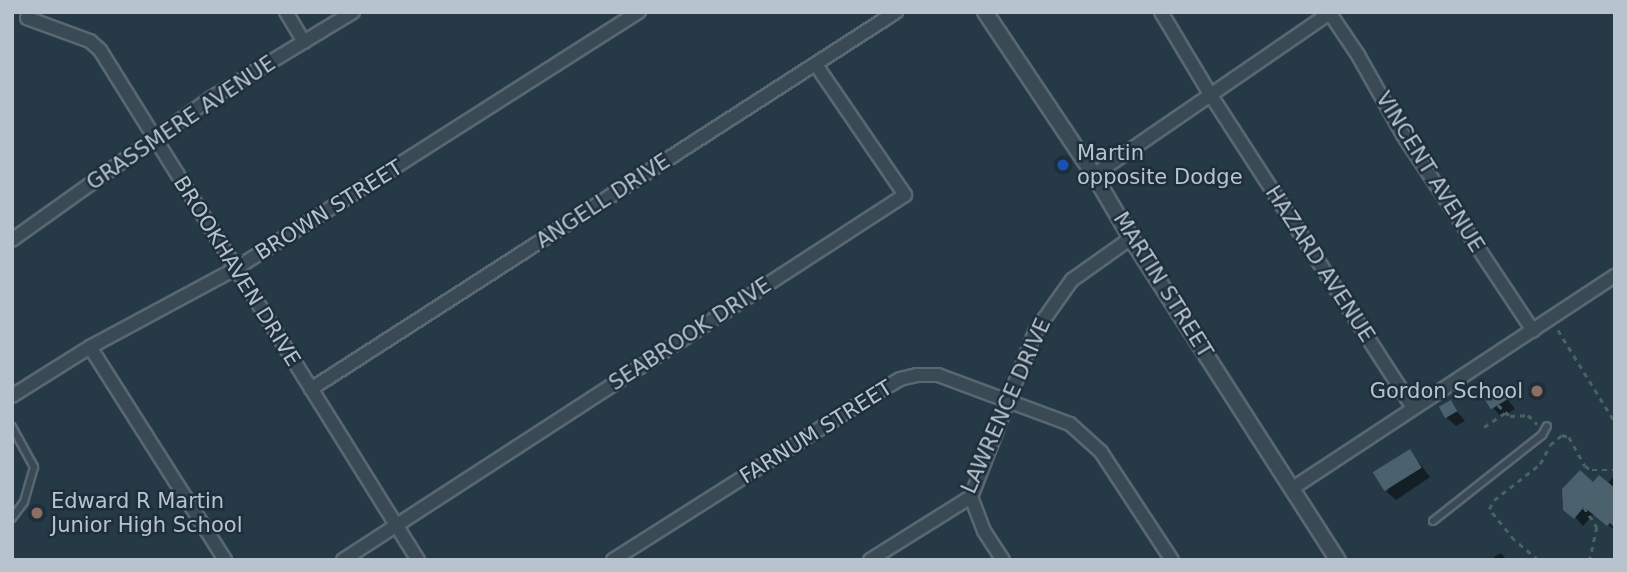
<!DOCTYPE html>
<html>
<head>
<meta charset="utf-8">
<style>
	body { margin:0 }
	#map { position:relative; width:1627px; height:572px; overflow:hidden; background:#253946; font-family:"DejaVu Sans",sans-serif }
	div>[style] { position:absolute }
	.shadow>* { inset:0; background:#0007 }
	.building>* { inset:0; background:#4b616e; transform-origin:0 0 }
	.path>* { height:2.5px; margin-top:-1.25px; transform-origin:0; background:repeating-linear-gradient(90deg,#476462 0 5px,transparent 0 10px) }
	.roads { filter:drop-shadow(2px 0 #586772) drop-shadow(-2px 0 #586772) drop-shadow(0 2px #586772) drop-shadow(0 -2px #586772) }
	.service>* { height:6px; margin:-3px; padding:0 3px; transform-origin:3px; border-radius:3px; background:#394a55 }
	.minor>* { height:12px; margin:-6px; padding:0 6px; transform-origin:6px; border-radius:6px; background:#394a55 }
	.tertiary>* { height:14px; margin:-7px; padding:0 7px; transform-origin:7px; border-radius:7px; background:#394a55 }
	.dots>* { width:19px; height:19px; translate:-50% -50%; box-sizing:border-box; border:4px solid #1e2f3b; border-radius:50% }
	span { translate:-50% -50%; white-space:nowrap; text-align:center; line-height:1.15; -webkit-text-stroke:5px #1e2f3b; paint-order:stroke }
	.street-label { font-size:21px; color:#b7c4ce }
	.poi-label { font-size:21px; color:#b7c4ce }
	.left { translate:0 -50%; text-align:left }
	.right { translate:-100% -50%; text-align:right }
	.frame { position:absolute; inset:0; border:14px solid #b7c4ce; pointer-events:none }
</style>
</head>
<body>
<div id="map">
	<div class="shadow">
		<div style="clip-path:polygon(1501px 391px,1515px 409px,1501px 417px,1486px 399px)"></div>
		<div style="clip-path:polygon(1450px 403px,1465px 421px,1456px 426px,1447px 418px)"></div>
		<div style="clip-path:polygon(1410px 451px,1430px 477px,1396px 500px,1387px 492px)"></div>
		<div style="clip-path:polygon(1615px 475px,1615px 530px,1594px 514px,1583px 526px,1562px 502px,1564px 490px,1607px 484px)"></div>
		<div style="clip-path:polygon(1501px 553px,1507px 560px,1496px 560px,1494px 557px)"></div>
	</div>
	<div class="building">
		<div style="left:1501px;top:388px;width:13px;height:20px;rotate:58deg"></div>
		<div style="left:1451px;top:400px;width:13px;height:14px;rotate:61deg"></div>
		<div style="left:1410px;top:449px;width:22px;height:44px;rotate:58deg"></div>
		<div style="clip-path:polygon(1580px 470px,1593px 482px,1599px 475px,1615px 488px,1615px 528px,1610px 523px,1607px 526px,1584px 507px,1574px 519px,1563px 510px,1562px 489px)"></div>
	</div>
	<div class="path">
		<div style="left:1558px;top:330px;width:108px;rotate:58.2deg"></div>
		<div style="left:1498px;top:405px;width:16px;rotate:43deg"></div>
		<div style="left:1510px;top:416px;width:18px;rotate:-3deg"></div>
		<div style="left:1528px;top:415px;width:13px;rotate:45deg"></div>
		<div style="left:1484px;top:427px;width:25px;rotate:-34deg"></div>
		<div style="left:1584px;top:507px;width:24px;rotate:57deg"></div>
		<div style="left:1597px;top:527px;width:34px;rotate:102deg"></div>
		<div style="left:1538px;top:560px;width:31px;rotate:-140deg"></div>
		<div style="left:1514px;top:540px;width:40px;rotate:-129deg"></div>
		<div style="left:1489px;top:509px;width:10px;rotate:-61deg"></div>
		<div style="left:1494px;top:500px;width:58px;rotate:-38deg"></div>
		<div style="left:1540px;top:464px;width:21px;rotate:-62deg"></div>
		<div style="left:1550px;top:445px;width:16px;rotate:-40deg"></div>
		<div style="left:1562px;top:435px;width:7px;rotate:16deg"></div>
		<div style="left:1569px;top:437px;width:33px;rotate:61deg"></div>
		<div style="left:1585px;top:466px;width:8px;rotate:30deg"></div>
		<div style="left:1592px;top:470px;width:23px"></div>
	</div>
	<div class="roads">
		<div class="service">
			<div style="left:12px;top:427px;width:46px;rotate:61.2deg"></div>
			<div style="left:34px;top:467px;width:36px;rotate:106deg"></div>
			<div style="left:24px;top:502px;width:20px;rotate:127deg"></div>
			<div style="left:1433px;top:521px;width:139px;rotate:-38.3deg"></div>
			<div style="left:1542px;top:435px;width:10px;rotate:-61deg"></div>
		</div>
		<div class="minor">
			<div style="left:286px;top:12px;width:35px;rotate:59deg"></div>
			<div style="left:1161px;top:12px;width:96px;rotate:59.1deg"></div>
			<div style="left:1210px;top:94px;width:374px;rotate:57.1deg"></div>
			<div style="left:1329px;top:12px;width:52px;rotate:56deg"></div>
			<div style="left:1358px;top:55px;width:92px;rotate:60.6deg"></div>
			<div style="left:1403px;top:135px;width:235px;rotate:56.4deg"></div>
			<div style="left:27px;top:18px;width:67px;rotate:20.1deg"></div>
			<div style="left:90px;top:41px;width:13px;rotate:42deg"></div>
			<div style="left:100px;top:50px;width:601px;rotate:58.06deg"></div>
			<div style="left:1094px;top:175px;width:288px;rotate:-34.5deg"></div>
			<div style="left:12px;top:240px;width:244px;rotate:-35.5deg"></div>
			<div style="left:211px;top:98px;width:166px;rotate:-31.2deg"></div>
			<div style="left:90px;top:347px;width:252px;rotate:57.6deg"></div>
			<div style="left:311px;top:389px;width:696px;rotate:-32.8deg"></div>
			<div style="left:12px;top:396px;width:92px;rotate:-32.1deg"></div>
			<div style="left:90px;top:347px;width:165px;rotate:-28.3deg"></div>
			<div style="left:235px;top:269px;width:479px;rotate:-32.5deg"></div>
			<div style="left:1293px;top:488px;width:386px;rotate:-33.4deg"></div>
			<div style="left:971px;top:497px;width:36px;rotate:69deg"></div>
			<div style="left:984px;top:531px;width:35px;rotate:57deg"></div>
			<div style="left:343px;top:560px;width:670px;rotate:-33deg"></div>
			<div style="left:905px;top:195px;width:158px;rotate:-124.4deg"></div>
			<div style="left:613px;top:560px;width:312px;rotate:-32.4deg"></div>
			<div style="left:876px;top:393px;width:28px;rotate:-30deg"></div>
			<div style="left:900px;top:379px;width:18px;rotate:-13deg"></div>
			<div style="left:918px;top:375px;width:20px"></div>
			<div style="left:938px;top:375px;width:141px;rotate:20.4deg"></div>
			<div style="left:1070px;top:424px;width:42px;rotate:42.1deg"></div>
			<div style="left:1101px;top:452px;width:129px;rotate:56.7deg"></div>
			<div style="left:870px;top:560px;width:119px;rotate:-32deg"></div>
			<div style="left:971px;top:497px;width:177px;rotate:-68.8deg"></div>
			<div style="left:1035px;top:332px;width:64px;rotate:-54.6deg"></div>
			<div style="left:1072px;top:280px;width:72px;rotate:-35.4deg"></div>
		</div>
		<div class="tertiary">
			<div style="left:985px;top:12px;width:196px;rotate:56.2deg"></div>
			<div style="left:1094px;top:175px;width:73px;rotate:59.6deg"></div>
			<div style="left:1131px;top:238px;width:383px;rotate:57.3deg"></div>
		</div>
	</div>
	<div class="dots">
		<div style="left:1063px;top:165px;background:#1a4fb4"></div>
		<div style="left:1537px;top:391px;background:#8d6e63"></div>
		<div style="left:37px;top:513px;background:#8d6e63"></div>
	</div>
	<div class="street-label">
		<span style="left:181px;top:123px;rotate:-34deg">GRASSMERE AVENUE</span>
		<span style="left:1430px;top:172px;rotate:58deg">VINCENT AVENUE</span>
		<span style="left:603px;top:201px;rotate:-33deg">ANGELL DRIVE</span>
		<span style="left:329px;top:210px;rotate:-32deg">BROWN STREET</span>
		<span style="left:1320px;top:264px;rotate:57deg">HAZARD AVENUE</span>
		<span style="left:237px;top:271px;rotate:58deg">BROOKHAVEN DRIVE</span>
		<span style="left:1163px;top:285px;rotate:58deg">MARTIN STREET</span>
		<span style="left:690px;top:334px;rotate:-33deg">SEABROOK DRIVE</span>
		<span style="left:1006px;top:406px;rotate:-66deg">LAWRENCE DRIVE</span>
		<span style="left:816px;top:432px;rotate:-32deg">FARNUM STREET</span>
	</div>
	<div class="poi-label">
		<span class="left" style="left:1077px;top:165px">Martin<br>opposite Dodge</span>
		<span class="right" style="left:1523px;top:391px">Gordon School</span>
		<span class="left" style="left:51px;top:513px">Edward R Martin<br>Junior High School</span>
	</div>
	<div class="frame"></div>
</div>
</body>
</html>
